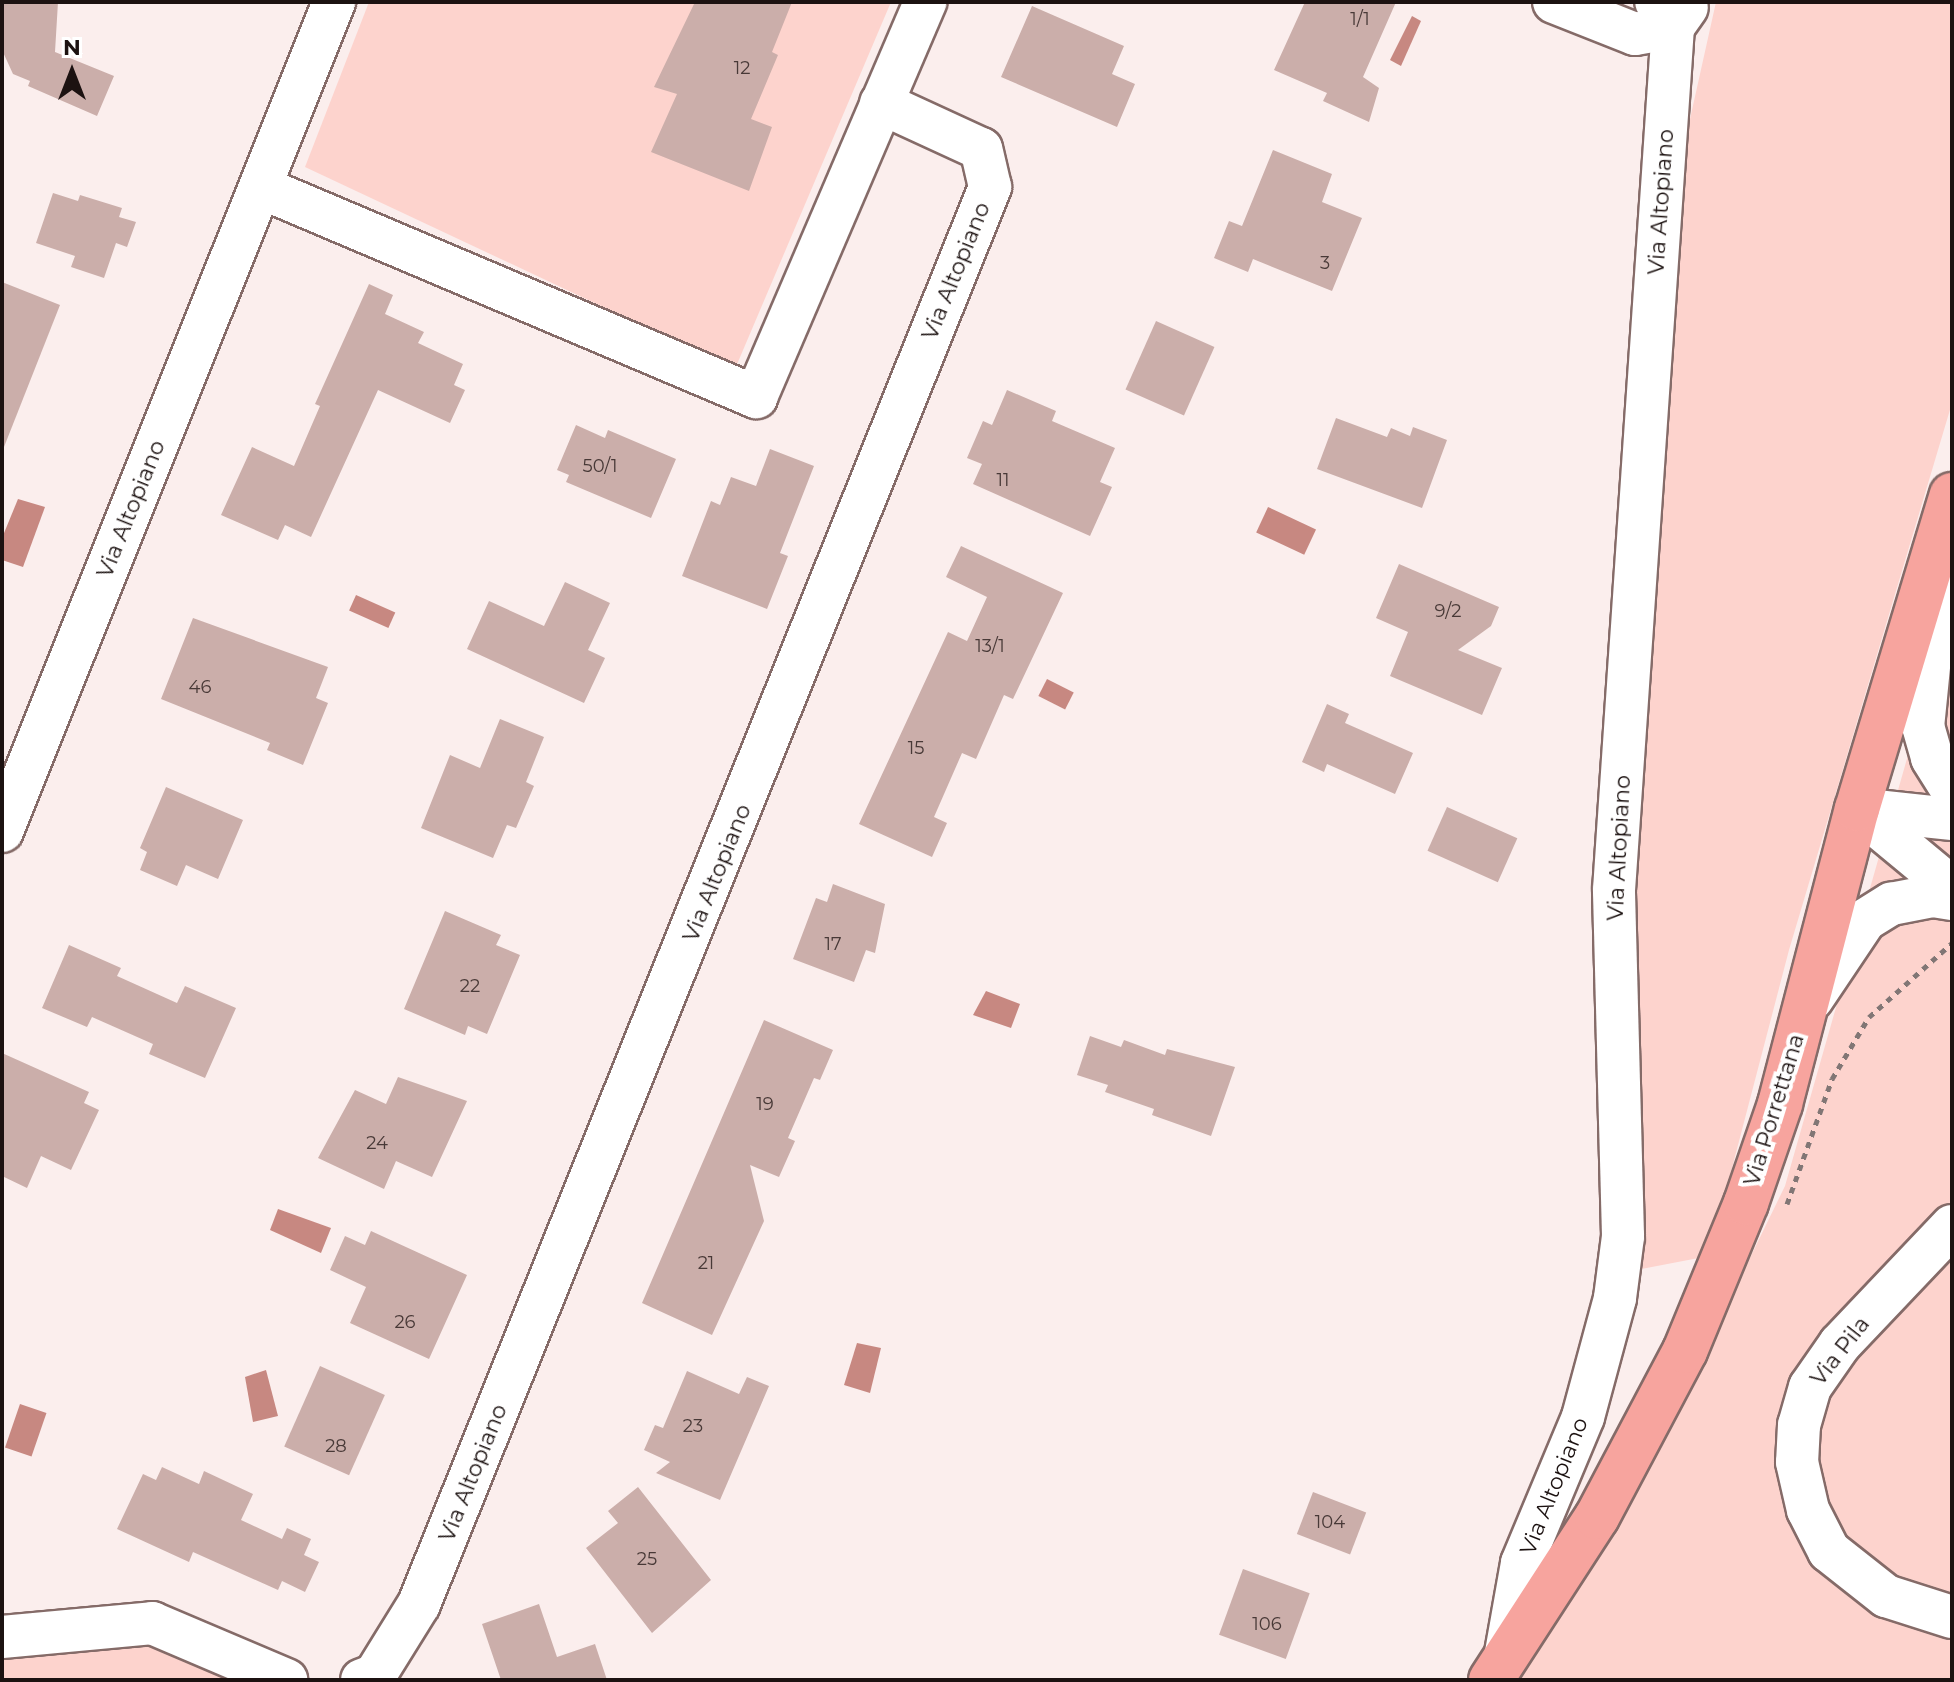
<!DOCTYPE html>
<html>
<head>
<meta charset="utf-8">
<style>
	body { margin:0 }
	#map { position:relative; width:1954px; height:1682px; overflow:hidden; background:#fbeeed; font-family:Montserrat,sans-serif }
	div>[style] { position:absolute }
	.green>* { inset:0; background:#fdd3cd }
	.water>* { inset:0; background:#c78881; transform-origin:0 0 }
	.building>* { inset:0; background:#cbaeaa; transform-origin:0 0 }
	.path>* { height:5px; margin-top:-2.5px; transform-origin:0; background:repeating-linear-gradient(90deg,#817675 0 6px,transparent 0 12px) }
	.roads { filter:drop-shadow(2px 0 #856b68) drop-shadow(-2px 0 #856b68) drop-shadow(0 2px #856b68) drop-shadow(0 -2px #856b68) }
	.minor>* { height:42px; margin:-21px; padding:0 21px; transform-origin:21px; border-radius:21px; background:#fff }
	.major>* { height:44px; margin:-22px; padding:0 22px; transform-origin:22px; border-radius:22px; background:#f7a49e }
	span { translate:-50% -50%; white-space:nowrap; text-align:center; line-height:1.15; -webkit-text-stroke:8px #fff; paint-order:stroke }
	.number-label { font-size:18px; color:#483937 }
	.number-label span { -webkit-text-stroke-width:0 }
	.street-label { font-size:22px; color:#1c1211 }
	.frame { position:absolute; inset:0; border:4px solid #1c1211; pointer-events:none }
	.north { position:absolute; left:32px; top:32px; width:80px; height:80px; -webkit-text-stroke:6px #fff; paint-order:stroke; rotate:0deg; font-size:22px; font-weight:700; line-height:32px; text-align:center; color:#1c1211 }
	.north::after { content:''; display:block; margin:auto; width:28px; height:36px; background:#1c1211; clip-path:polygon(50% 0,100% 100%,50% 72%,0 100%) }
</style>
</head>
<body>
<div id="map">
	<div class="green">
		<div style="clip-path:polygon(369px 2px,891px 2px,735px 369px,305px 167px)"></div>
		<div style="clip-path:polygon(1716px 2px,1952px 2px,1952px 403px,1789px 950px,1709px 1256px,1631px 1271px,1619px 1058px,1686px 137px)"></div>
		<div style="clip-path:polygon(1952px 601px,1952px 1680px,1519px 1680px,1685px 1391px,1785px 1186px)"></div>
		<div style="clip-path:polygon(126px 1626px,252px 1680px,2px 1680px,2px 1641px)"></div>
	</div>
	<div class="water">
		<div style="clip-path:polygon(1412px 16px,1421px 21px,1401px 66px,1390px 60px)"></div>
		<div style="clip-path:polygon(18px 499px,45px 507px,23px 567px,2px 560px,2px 538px)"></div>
		<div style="left:1268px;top:507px;width:53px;height:28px;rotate:25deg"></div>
		<div style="left:356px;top:595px;width:43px;height:17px;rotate:24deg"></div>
		<div style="left:1047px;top:679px;width:30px;height:19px;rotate:27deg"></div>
		<div style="clip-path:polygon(986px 991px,1020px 1004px,1011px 1028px,973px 1015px)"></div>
		<div style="clip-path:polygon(278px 1209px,331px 1228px,321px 1253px,270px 1230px)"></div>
		<div style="clip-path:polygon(857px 1343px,881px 1348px,870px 1393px,844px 1385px)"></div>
		<div style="clip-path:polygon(266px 1370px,278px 1416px,253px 1422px,245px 1377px)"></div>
		<div style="left:20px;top:1404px;width:28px;height:46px;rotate:19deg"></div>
	</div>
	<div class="building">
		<div style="clip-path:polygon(2px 2px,58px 2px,55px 52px,114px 76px,97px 116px,28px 86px,30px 81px,13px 74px,2px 50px)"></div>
		<div style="clip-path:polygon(695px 2px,792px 2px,772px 52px,778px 55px,751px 119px,772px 127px,749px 191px,651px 152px,677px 94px,654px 87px)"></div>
		<div style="clip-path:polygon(1305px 2px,1396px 2px,1363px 77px,1379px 88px,1369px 122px,1323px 101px,1327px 93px,1274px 70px)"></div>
		<div style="clip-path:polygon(1032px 6px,1124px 46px,1112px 74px,1135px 84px,1117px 127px,1001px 77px)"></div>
		<div style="clip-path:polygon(1273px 150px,1332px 174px,1322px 202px,1362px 218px,1332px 291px,1253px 259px,1248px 272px,1214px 258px,1229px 221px,1242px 226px)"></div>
		<div style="clip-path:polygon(53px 193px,78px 201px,80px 195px,122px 208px,119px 217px,136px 222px,127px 247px,116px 243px,104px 278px,71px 267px,75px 256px,36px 243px)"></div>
		<div style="clip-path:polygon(2px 282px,60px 305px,4px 447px,2px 447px)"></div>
		<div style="clip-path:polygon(369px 284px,393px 295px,385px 314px,424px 332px,418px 343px,463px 364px,454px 385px,465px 390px,450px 423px,378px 390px,311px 537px,285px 525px,278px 540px,221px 515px,252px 447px,294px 466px,320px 406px,315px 404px)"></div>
		<div style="left:1156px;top:321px;width:64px;height:75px;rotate:24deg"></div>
		<div style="clip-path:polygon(1007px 390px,1056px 411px,1052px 421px,1115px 448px,1100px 482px,1112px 487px,1090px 536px,973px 484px,982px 464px,967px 458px,983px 421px,992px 425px)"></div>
		<div style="clip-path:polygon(1336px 418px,1387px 437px,1391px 428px,1410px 436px,1413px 427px,1447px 440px,1422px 508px,1317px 469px)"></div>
		<div style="clip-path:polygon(576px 425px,605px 438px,608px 430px,676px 459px,651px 518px,566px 482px,569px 475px,557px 470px)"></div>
		<div style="clip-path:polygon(770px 449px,814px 466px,780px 553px,788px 556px,767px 609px,682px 576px,711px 501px,720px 505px,731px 477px,756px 486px)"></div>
		<div style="clip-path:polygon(961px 546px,1063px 593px,1013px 699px,1004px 695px,976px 759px,962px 753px,934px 817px,947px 823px,932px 857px,859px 824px,948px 632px,967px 641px,987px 597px,946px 577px)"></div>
		<div style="clip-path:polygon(1399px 564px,1499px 607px,1491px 626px,1458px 650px,1502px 668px,1482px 715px,1390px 676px,1408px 632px,1376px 618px)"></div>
		<div style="clip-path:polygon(565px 582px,610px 603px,588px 650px,605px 658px,584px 703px,467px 649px,489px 601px,544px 626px)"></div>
		<div style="clip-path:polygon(193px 618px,328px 667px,316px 698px,328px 703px,303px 765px,267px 750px,270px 743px,161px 699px)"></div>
		<div style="clip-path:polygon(1327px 704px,1349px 714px,1345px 723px,1413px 753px,1395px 794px,1327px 764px,1324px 772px,1302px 762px)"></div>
		<div style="clip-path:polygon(500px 719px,544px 737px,526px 782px,534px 786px,516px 828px,507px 825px,493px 858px,421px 828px,450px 755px,480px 768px)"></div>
		<div style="clip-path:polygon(166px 787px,243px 820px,218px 879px,186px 865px,177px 886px,140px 870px,147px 852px,140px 848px)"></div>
		<div style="left:1447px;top:807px;width:77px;height:48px;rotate:24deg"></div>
		<div style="clip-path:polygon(833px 884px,885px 904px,875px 953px,866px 950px,854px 982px,793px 959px,816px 898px,827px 902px)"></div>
		<div style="clip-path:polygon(445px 911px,501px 935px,496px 945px,520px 955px,487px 1034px,468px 1026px,465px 1035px,404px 1009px)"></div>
		<div style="clip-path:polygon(69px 945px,121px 968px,117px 976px,177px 1003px,185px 986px,236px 1008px,205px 1078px,149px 1054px,153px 1044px,92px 1017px,87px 1027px,42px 1008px)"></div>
		<div style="clip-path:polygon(764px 1020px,833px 1050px,820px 1080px,814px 1078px,788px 1138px,795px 1141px,779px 1177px,750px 1165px,764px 1221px,712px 1335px,642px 1303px)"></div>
		<div style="clip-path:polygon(1090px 1036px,1121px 1047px,1124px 1040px,1165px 1055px,1167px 1049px,1235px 1067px,1211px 1136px,1152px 1115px,1154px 1109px,1105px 1092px,1108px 1085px,1077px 1075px)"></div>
		<div style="clip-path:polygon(2px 1053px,89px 1092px,84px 1103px,99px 1110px,71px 1170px,41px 1156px,27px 1188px,2px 1176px)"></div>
		<div style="clip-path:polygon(398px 1077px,467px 1101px,432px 1177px,396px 1161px,384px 1189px,318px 1158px,355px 1090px,386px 1104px)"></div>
		<div style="clip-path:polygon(371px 1231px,467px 1275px,429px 1359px,350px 1323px,366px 1287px,330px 1270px,345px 1236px,365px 1245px)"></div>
		<div style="left:320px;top:1366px;width:71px;height:88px;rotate:24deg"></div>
		<div style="clip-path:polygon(687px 1371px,739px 1394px,747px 1377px,769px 1386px,720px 1500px,656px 1473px,670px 1462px,644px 1450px,655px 1425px,663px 1428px)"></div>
		<div style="clip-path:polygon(162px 1467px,199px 1484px,204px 1471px,253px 1494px,241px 1520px,282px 1539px,287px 1528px,311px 1539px,304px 1555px,319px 1562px,305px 1592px,282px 1581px,278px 1590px,193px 1552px,189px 1562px,117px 1529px,143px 1474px,156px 1480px)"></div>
		<div style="clip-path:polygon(638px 1487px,711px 1580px,652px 1633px,586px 1548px,618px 1523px,608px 1511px)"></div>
		<div style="left:1313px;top:1492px;width:57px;height:45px;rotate:21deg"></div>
		<div style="left:1243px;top:1569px;width:71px;height:70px;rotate:20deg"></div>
		<div style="clip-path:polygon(539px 1604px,557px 1657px,595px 1644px,607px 1680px,501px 1680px,482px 1624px)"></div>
	</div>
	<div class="path">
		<div style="left:1787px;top:1204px;width:133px;rotate:-70.2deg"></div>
		<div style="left:1832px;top:1079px;width:72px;rotate:-59.2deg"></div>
		<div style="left:1869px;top:1017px;width:111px;rotate:-41.7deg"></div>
	</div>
	<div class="roads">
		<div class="minor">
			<div style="left:1554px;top:2px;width:87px;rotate:21.6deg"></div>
			<div style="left:1635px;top:34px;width:39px;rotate:-10deg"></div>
			<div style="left:1673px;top:27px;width:24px;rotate:-55deg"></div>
			<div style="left:260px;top:187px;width:539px;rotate:22.95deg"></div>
			<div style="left:756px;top:397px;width:430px;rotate:-66.8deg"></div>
			<div style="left:1939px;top:567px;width:160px;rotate:95.7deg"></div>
			<div style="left:1923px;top:726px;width:33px;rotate:74deg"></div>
			<div style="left:1932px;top:758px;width:38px;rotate:58deg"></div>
			<div style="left:1857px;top:809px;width:124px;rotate:39.7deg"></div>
			<div style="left:1857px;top:809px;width:96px;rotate:6deg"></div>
			<div style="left:2px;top:831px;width:893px;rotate:-68.17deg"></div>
			<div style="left:1812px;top:999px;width:95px;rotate:-56.1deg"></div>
			<div style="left:1865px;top:920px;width:31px;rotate:-32deg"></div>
			<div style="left:1891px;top:904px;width:43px;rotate:-10.8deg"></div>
			<div style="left:1933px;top:896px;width:19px;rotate:9deg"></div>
			<div style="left:1952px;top:1226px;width:163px;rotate:133.5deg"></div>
			<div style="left:1840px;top:1344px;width:52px;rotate:124.9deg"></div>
			<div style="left:1810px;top:1387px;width:40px;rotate:106deg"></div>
			<div style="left:1799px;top:1425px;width:37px;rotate:93deg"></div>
			<div style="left:1797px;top:1462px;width:49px;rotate:77.1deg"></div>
			<div style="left:1808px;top:1510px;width:46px;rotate:62.9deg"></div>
			<div style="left:1829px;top:1551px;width:73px;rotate:38.3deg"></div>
			<div style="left:1886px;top:1596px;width:69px;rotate:17.7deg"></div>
			<div style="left:2px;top:1637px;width:151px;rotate:-5.3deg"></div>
			<div style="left:152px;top:1623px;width:146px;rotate:23deg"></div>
			<div style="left:1506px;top:1653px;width:91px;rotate:-79.9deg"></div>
			<div style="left:1522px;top:1563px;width:158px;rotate:-67.3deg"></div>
			<div style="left:1583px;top:1417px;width:123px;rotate:-74.9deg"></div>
			<div style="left:1615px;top:1298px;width:63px;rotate:-82.6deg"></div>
			<div style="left:1623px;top:1236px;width:346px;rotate:-91.5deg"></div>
			<div style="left:1614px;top:890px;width:865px;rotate:-86.09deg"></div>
			<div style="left:1673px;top:27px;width:30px;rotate:-124deg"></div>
			<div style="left:362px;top:1680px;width:14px;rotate:-21deg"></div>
			<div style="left:375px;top:1675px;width:84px;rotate:-58.2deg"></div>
			<div style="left:419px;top:1604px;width:1528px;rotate:-68.05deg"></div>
			<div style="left:990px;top:187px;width:39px;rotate:-103deg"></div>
			<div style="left:981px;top:149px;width:110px;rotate:-155.3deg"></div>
		</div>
		<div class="major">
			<div style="left:1491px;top:1680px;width:194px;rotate:-57deg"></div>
			<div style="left:1597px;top:1517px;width:188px;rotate:-62.1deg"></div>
			<div style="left:1685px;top:1351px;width:160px;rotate:-67.6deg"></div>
			<div style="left:1746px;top:1203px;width:105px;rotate:-71deg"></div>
			<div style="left:1780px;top:1104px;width:305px;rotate:-75.4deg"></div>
			<div style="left:1857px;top:809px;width:328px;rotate:-73.2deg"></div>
		</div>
	</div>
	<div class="number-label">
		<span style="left:1360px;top:19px">1/1</span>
		<span style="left:742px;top:68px">12</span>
		<span style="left:1325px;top:263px">3</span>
		<span style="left:600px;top:466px">50/1</span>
		<span style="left:1003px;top:480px">11</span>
		<span style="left:1448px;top:611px">9/2</span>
		<span style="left:990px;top:646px">13/1</span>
		<span style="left:200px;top:687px">46</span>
		<span style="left:916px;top:748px">15</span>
		<span style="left:833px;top:944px">17</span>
		<span style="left:470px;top:986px">22</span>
		<span style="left:765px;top:1104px">19</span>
		<span style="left:377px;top:1143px">24</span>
		<span style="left:706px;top:1263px">21</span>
		<span style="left:405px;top:1322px">26</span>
		<span style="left:693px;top:1426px">23</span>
		<span style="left:336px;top:1446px">28</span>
		<span style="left:1330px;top:1522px">104</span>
		<span style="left:647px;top:1559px">25</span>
		<span style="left:1267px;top:1624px">106</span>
	</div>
	<div class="street-label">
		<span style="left:1661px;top:202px;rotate:-86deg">Via Altopiano</span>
		<span style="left:956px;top:271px;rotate:-68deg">Via Altopiano</span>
		<span style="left:131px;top:509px;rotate:-68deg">Via Altopiano</span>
		<span style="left:1619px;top:848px;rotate:-87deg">Via Altopiano</span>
		<span style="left:717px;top:873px;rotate:-68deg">Via Altopiano</span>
		<span style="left:1774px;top:1110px;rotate:-73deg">Via Porrettana</span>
		<span style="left:1840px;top:1351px;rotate:-52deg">Via Pila</span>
		<span style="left:473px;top:1473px;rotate:-68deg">Via Altopiano</span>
		<span style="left:1554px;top:1486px;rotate:-68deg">Via Altopiano</span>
	</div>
	<div class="frame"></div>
	<div class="north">N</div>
</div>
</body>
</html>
